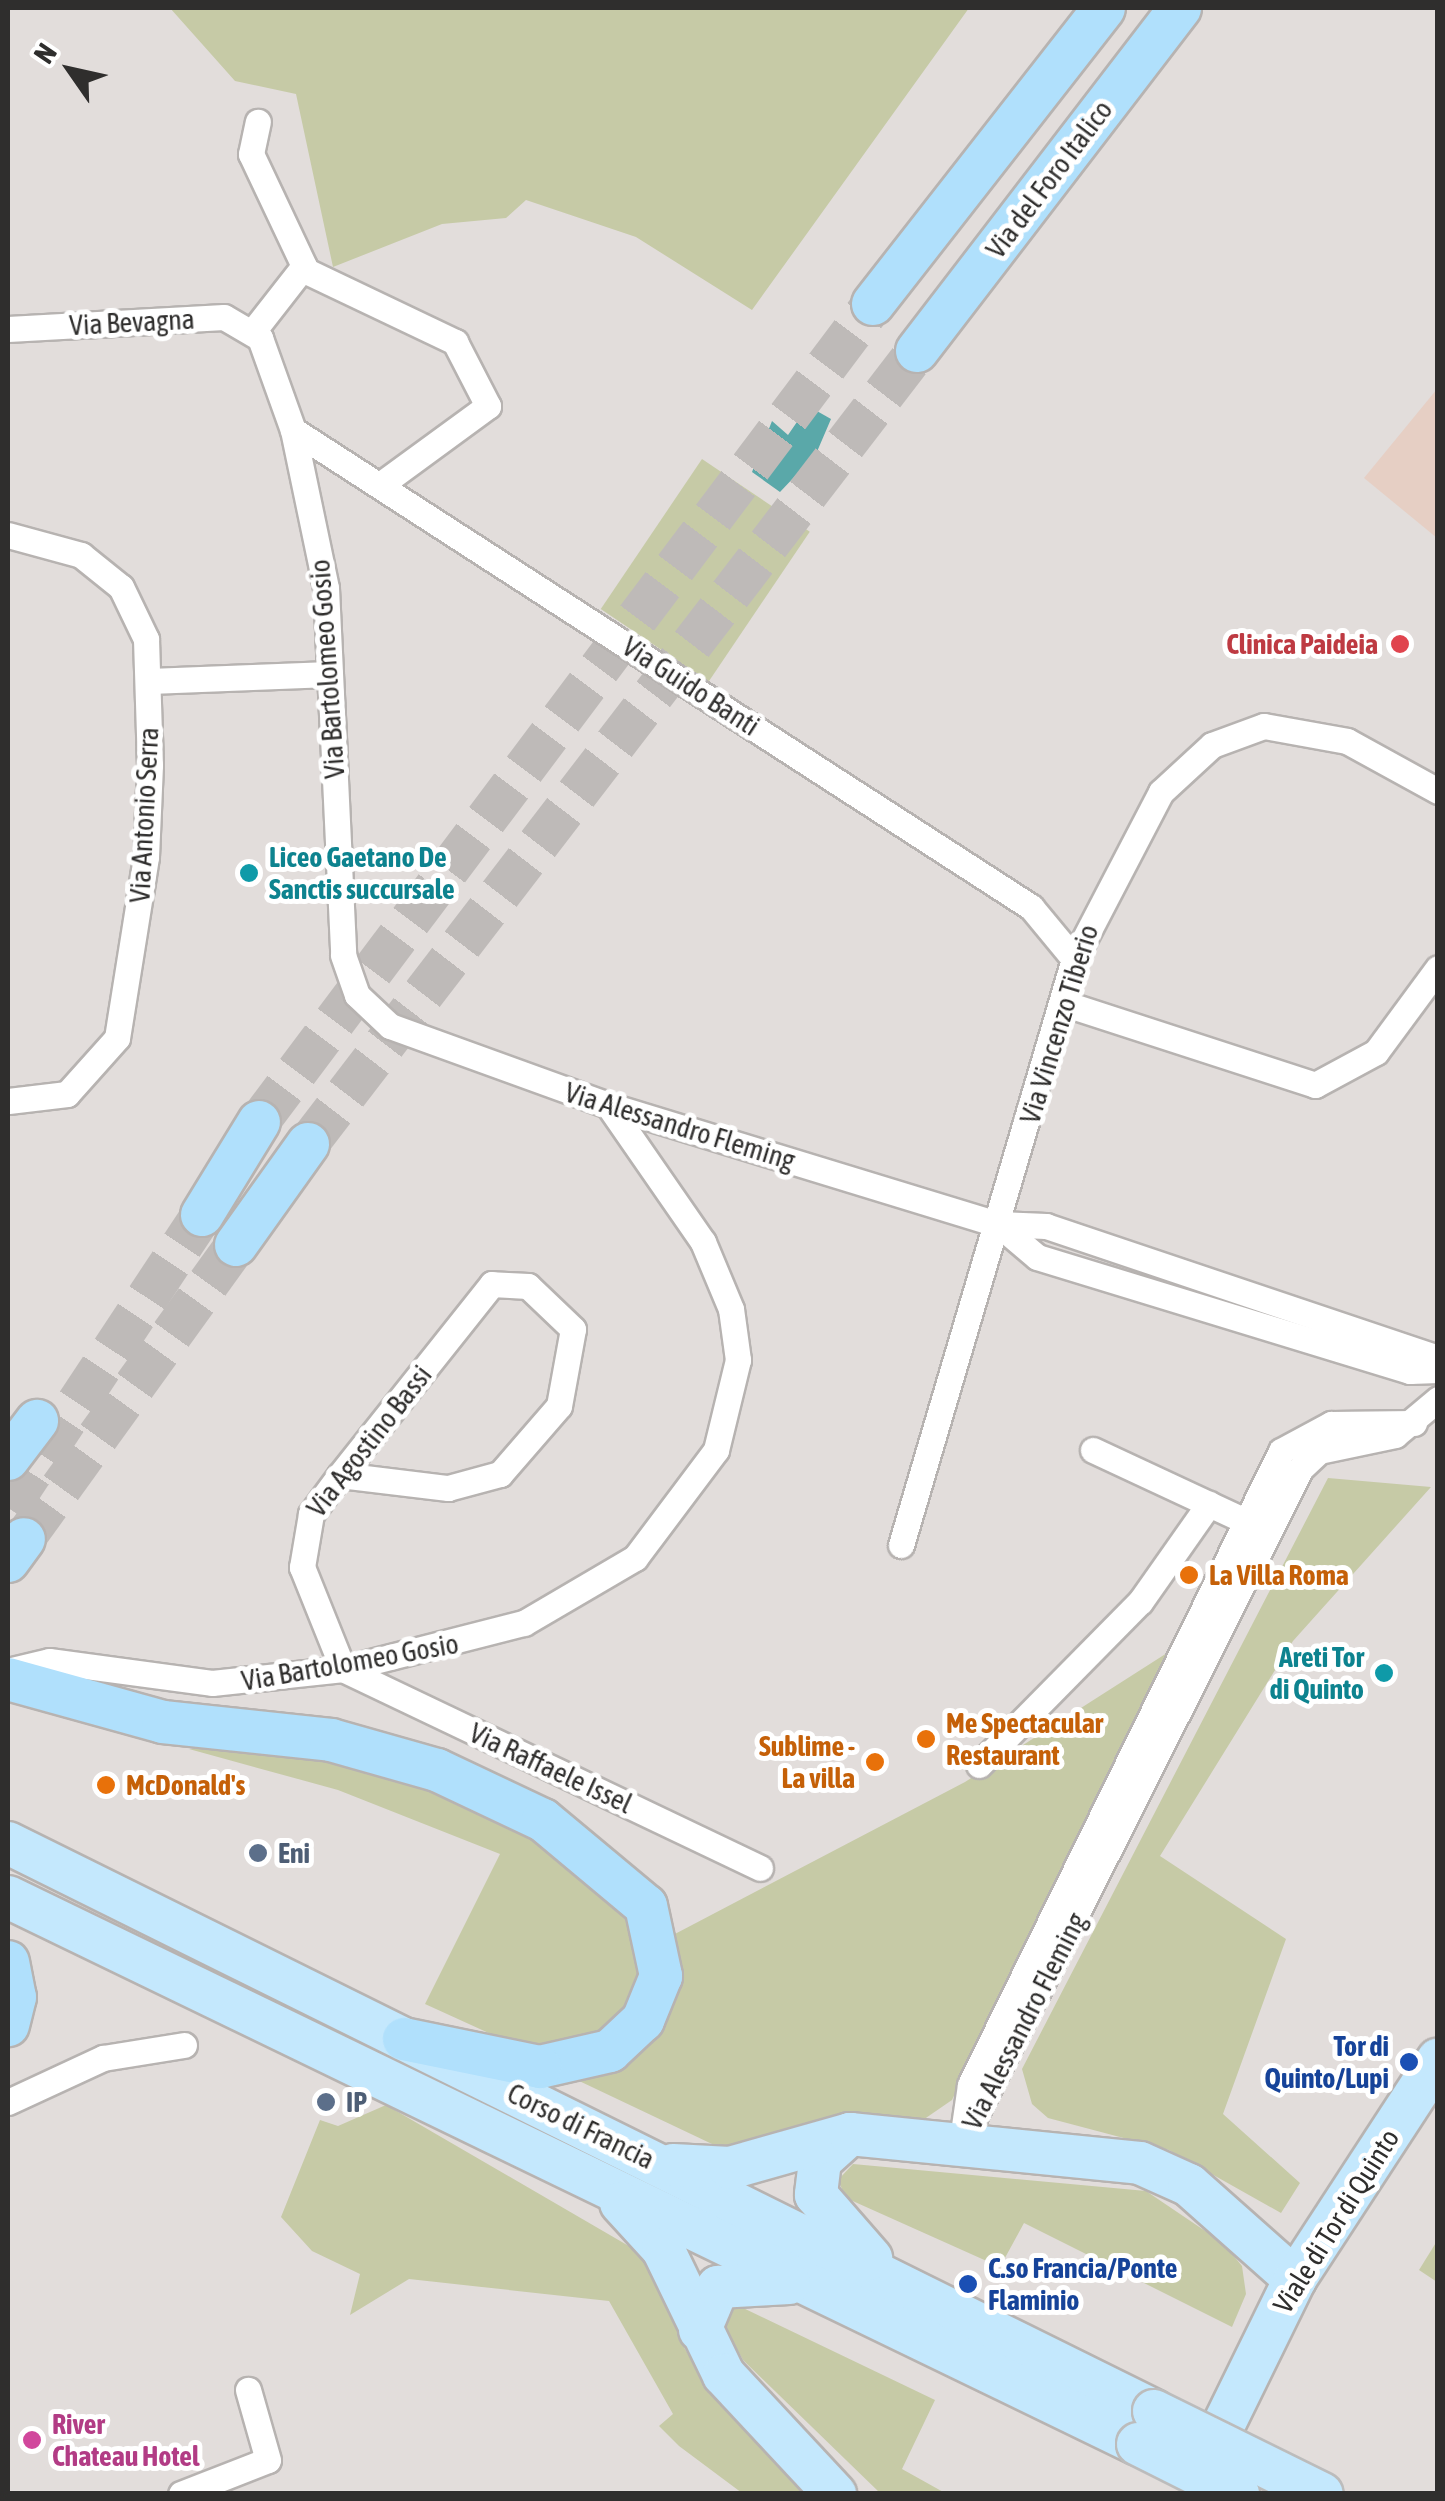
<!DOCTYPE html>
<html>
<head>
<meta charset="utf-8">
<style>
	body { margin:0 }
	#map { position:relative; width:1445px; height:2501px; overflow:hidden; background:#e2dddb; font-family:"Asap Condensed",sans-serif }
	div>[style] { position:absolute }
	.commercial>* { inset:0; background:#e6cfc4 }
	.green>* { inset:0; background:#c6caa6; transform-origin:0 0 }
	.water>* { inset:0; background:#5aa8a9 }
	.trunk-tunnel>* { height:42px; margin-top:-21px; transform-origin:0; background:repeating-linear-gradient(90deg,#bebab8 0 42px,transparent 0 63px) }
	.roads { filter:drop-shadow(2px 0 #b7b3b1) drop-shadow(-2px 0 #b7b3b1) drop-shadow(0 2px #b7b3b1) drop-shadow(0 -2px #b7b3b1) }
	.minor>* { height:25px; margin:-12.5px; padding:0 12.5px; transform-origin:12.5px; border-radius:12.5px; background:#fff }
	.primary>* { height:42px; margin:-21px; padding:0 21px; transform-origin:21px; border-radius:21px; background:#c4e8fd }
	.trunk>* { height:42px; margin:-21px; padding:0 21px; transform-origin:21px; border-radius:21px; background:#b0e0fc }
	.bridges { filter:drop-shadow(2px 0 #bcbcbc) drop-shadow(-2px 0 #bcbcbc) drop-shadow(0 2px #bcbcbc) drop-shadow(0 -2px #bcbcbc) }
	.primary-bridge>* { height:42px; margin:-21px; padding:0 21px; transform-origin:21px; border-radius:21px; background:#c4e8fd }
	.dots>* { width:28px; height:28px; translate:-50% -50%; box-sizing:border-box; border:5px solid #fff; border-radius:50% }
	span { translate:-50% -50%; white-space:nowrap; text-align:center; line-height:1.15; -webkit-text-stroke:10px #fff; paint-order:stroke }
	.street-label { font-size:28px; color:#2f2e2d }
	.health-label { font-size:28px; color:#be3a42; font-weight:700 }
	.right { translate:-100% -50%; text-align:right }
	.culture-label { font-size:28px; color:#0d838f; font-weight:700 }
	.left { translate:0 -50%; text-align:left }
	.food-label { font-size:28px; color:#c56008; font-weight:700 }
	.service-label { font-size:28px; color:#4e5e75; font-weight:700 }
	.transit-label { font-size:28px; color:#164399; font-weight:700 }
	.hotel-label { font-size:28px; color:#b23c85; font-weight:700 }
	.frame { position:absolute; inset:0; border:10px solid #2f2e2d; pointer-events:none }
	.north { position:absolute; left:20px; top:20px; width:100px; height:100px; -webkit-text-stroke:8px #fff; paint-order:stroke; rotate:304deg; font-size:28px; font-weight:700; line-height:40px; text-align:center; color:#2f2e2d }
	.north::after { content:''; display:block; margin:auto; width:35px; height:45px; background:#2f2e2d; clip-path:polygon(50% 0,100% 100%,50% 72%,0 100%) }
</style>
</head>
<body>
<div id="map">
	<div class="commercial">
		<div style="clip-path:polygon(1437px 389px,1437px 538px,1364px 478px)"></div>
	</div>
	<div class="green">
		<div style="clip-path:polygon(170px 8px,969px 8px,752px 310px,636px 237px,526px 200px,506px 218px,442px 224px,333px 267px,296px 94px,235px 81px)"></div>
		<div style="left:702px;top:459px;width:130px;height:181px;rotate:34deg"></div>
		<div style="clip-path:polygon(1328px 1478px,1431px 1487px,1293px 1641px,1160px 1856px,1286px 1939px,1223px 2114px,1300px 2183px,1281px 2213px,1169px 2150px,1048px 2118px,1032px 2104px,1022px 2069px)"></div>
		<div style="clip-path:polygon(1167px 1653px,952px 2100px,920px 2122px,731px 2153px,575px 2079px,607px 2068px,673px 1935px,965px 1782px)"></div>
		<div style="clip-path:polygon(244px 1745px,304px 1750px,419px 1782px,541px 1838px,610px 1883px,648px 1958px,614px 2037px,537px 2055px,425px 2004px,500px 1854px,338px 1790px,189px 1749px)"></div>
		<div style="clip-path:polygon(386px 2105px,658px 2263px,682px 2344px,715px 2399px,808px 2493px,742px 2493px,679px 2446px,659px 2426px,673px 2414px,609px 2301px,409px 2279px,350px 2315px,360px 2274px,312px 2251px,281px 2217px,320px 2120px,338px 2126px)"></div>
		<div style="clip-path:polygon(853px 2164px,1146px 2191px,1223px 2243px,1242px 2266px,1246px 2294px,1232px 2327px,1024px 2223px,1000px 2267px,846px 2198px,838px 2180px)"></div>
		<div style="clip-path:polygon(1437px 2241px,1437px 2282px,1419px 2270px)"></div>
		<div style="clip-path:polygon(739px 2306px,935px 2400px,902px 2469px,945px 2493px,880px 2493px,743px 2360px,724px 2325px,724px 2311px)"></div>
	</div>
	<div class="water">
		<div style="clip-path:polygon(808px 406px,831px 419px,816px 454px,780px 492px,752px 472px,772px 421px,788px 435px)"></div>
	</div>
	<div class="trunk-tunnel">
		<div style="left:259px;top:1122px;width:1023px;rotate:-53.11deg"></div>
		<div style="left:308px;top:1144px;width:1000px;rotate:-52.48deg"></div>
		<div style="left:8px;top:1508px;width:351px;rotate:-56.5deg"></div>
		<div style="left:24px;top:1539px;width:362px;rotate:-54.2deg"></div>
	</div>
	<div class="roads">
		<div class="minor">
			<div style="left:302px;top:269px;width:170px;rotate:25.5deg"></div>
			<div style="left:455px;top:342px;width:72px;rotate:62.7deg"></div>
			<div style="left:488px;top:406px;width:129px;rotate:143.8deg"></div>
			<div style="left:8px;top:329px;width:216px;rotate:-3.2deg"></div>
			<div style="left:224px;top:317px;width:42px;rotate:30.3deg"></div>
			<div style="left:260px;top:338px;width:98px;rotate:70.3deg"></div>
			<div style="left:293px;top:430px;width:161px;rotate:78.2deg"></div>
			<div style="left:326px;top:588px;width:367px;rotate:87.3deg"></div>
			<div style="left:343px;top:955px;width:42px;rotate:70.7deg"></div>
			<div style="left:357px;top:995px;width:45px;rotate:43.2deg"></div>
			<div style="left:390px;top:1026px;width:232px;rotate:19.9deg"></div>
			<div style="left:608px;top:1105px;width:408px;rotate:17deg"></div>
			<div style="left:998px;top:1224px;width:51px;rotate:40.2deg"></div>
			<div style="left:1037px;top:1257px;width:390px;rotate:17deg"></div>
			<div style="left:1410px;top:1371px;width:28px;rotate:-2deg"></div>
			<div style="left:254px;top:330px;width:81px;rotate:-52deg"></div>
			<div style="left:304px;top:266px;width:124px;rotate:-115.3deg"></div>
			<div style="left:251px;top:154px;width:33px;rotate:-78deg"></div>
			<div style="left:293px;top:430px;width:879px;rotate:32.88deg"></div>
			<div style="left:1031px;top:907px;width:67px;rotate:50.4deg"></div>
			<div style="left:8px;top:535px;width:76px;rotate:15.3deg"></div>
			<div style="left:81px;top:555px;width:51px;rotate:38.7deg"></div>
			<div style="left:121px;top:587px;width:58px;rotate:64.3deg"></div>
			<div style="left:146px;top:639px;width:126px;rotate:88.2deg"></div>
			<div style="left:150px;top:765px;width:92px;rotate:92.5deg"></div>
			<div style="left:146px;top:857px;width:183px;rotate:99.1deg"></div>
			<div style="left:117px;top:1038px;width:75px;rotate:131.8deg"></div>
			<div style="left:67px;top:1094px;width:59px;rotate:173.2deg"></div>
			<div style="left:149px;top:681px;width:181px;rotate:-2.2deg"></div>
			<div style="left:1066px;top:1004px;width:262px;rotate:18deg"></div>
			<div style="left:1315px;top:1085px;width:69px;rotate:-28.4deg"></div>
			<div style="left:1376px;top:1052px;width:104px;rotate:-53.6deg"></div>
			<div style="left:998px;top:1224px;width:48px;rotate:2.4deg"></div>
			<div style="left:1046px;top:1226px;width:414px;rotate:18.6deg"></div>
			<div style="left:1093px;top:1450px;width:168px;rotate:25deg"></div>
			<div style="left:340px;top:1475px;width:109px;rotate:6.9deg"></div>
			<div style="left:448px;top:1488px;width:54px;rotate:-15.1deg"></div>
			<div style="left:500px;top:1474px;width:90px;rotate:-49.1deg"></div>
			<div style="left:559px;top:1406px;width:78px;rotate:-79.7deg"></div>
			<div style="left:573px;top:1329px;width:62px;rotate:-136.3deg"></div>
			<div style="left:528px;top:1286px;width:36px;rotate:-177deg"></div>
			<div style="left:492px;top:1284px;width:244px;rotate:128.5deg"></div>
			<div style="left:340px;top:1475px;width:49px;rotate:126.6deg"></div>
			<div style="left:311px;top:1514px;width:54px;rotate:99.6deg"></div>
			<div style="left:302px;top:1567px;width:110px;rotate:68.1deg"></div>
			<div style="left:901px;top:1545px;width:611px;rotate:-73.55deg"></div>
			<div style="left:1074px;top:959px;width:188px;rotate:-62.5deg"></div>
			<div style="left:1161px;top:792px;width:69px;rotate:-42.7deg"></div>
			<div style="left:1212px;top:745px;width:55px;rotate:-20.1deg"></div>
			<div style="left:1264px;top:726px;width:84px;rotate:10.2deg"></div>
			<div style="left:1347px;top:741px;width:104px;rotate:28.8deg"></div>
			<div style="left:343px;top:1669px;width:462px;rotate:25.5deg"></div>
			<div style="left:8px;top:1671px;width:42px;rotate:-13.7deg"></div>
			<div style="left:49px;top:1661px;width:164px;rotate:7.7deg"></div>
			<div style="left:212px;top:1683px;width:132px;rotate:-6.1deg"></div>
			<div style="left:343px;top:1669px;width:187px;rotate:-14.3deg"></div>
			<div style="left:524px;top:1623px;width:129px;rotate:-30.4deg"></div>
			<div style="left:635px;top:1558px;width:135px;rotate:-53.1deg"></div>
			<div style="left:716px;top:1450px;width:93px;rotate:-76.3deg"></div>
			<div style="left:738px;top:1360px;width:51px;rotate:-97.8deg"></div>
			<div style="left:731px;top:1309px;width:73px;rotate:-112.7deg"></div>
			<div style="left:703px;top:1242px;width:167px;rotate:-124.7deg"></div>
			<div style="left:979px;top:1765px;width:229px;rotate:-45.4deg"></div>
			<div style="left:1140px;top:1602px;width:120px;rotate:-54.9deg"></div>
			<div style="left:8px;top:2102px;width:105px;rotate:-24.9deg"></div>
			<div style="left:103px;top:2058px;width:82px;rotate:-9.1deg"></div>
			<div style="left:964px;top:2126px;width:41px;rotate:-81.7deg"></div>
			<div style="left:970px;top:2085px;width:706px;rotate:-63.87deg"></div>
			<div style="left:1281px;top:1451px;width:57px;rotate:-28.4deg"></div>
			<div style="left:1331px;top:1424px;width:83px;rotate:-0.7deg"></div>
			<div style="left:961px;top:2143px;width:756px;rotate:-63.27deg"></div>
			<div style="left:1301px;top:1468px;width:25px;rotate:-43deg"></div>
			<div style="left:1319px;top:1451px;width:78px;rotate:-11.9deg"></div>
			<div style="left:1395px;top:1435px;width:56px;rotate:-39.9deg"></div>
			<div style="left:181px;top:2494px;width:93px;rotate:-21.3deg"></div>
			<div style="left:268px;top:2460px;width:73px;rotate:-105.9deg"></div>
		</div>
		<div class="primary">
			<div style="left:8px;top:1843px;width:1279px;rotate:26.36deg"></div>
			<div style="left:8px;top:1897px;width:1255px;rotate:25.83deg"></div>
			<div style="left:850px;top:2134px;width:40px;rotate:138deg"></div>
			<div style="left:820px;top:2161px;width:34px;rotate:97deg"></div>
			<div style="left:816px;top:2195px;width:84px;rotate:48.9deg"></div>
			<div style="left:673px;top:2165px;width:57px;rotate:3deg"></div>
			<div style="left:730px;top:2168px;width:125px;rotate:-15.8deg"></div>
			<div style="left:850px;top:2134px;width:291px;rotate:5.7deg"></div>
			<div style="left:1140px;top:2163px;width:54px;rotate:24.2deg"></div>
			<div style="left:1189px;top:2185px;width:142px;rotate:41.6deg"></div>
			<div style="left:621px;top:2203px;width:62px;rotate:47.6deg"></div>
			<div style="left:663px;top:2249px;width:140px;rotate:64.2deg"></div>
			<div style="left:724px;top:2375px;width:163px;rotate:47deg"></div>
			<div style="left:700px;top:2330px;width:47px;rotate:-67.3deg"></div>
			<div style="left:718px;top:2287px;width:71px;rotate:-3.2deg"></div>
			<div style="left:1199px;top:2475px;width:218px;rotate:-63.9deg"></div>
			<div style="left:1295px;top:2279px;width:262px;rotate:-56.9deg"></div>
		</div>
		<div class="trunk">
			<div style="left:873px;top:304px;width:375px;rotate:-52deg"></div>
			<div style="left:917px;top:351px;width:432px;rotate:-52.5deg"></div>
			<div style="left:202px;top:1215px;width:109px;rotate:-58.5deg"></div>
			<div style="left:236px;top:1245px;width:124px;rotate:-54.5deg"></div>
			<div style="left:8px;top:1459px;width:48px;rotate:-52.7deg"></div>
			<div style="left:8px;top:1561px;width:27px;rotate:-54deg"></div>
			<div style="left:8px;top:1679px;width:161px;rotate:15.5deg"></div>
			<div style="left:163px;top:1722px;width:169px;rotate:6.1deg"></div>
			<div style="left:331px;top:1740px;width:110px;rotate:15.8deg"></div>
			<div style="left:437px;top:1770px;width:117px;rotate:25.3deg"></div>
			<div style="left:543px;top:1820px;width:134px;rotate:39.9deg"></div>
			<div style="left:646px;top:1906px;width:72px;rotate:77.9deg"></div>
			<div style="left:661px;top:1976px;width:48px;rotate:112.2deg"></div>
			<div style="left:643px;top:2020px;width:45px;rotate:136.8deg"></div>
			<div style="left:610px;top:2051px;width:72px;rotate:167.1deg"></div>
			<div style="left:540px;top:2067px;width:139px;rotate:-168.4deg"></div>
			<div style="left:8px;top:1962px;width:36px;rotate:79deg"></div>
			<div style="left:15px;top:1997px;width:29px;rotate:104deg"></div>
		</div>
	</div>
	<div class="bridges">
		<div class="primary-bridge">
			<div style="left:1154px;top:2411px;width:187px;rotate:26.3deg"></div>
			<div style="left:1138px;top:2444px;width:112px;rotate:26.6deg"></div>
		</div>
	</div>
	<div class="dots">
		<div style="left:1400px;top:644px;background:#e0444e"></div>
		<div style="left:249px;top:873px;background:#0f9aa8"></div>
		<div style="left:1189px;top:1575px;background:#e8710a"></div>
		<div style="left:1384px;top:1673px;background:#0f9aa8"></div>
		<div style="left:926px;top:1739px;background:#e8710a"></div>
		<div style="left:875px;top:1762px;background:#e8710a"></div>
		<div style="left:106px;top:1785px;background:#e8710a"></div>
		<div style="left:258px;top:1853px;background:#5c6f8a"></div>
		<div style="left:1409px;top:2062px;background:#1a4fb4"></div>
		<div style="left:326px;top:2102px;background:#5c6f8a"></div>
		<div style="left:968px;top:2284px;background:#1a4fb4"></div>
		<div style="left:32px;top:2440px;background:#d1479c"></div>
	</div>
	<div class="street-label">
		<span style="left:1049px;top:179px;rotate:-53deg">Via del Foro Italico</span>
		<span style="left:132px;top:322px;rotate:-3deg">Via Bevagna</span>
		<span style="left:327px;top:669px;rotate:-94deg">Via Bartolomeo Gosio</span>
		<span style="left:691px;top:686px;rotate:33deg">Via Guido Banti</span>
		<span style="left:144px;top:815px;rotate:-87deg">Via Antonio Serra</span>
		<span style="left:1059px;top:1024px;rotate:-73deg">Via Vincenzo Tiberio</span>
		<span style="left:680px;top:1126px;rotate:17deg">Via Alessandro Fleming</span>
		<span style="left:369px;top:1441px;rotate:-52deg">Via Agostino Bassi</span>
		<span style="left:350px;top:1662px;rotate:-10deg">Via Bartolomeo Gosio</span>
		<span style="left:551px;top:1768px;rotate:25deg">Via Raffaele Issel</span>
		<span style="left:1024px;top:2021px;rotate:-63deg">Via Alessandro Fleming</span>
		<span style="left:581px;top:2126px;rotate:26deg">Corso di Francia</span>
		<span style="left:1336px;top:2221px;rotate:-58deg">Viale di Tor di Quinto</span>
	</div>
	<div class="health-label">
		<span class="right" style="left:1378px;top:644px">Clinica Paideia</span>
	</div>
	<div class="culture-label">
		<span class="left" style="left:269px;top:873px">Liceo Gaetano De<br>Sanctis succursale</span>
		<span class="right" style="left:1364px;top:1673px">Areti Tor<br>di Quinto</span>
	</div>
	<div class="food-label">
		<span class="left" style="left:1209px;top:1575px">La Villa Roma</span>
		<span class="left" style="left:946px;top:1739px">Me Spectacular<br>Restaurant</span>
		<span class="right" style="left:855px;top:1762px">Sublime -<br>La villa</span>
		<span class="left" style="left:126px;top:1785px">McDonald's</span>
	</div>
	<div class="service-label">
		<span class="left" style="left:278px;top:1853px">Eni</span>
		<span class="left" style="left:346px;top:2102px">IP</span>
	</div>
	<div class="transit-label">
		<span class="right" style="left:1389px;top:2062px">Tor di<br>Quinto/Lupi</span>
		<span class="left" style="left:988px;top:2284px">C.so Francia/Ponte<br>Flaminio</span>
	</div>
	<div class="hotel-label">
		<span class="left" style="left:52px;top:2440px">River<br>Chateau Hotel</span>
	</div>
	<div class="frame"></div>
	<div class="north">N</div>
</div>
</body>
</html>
